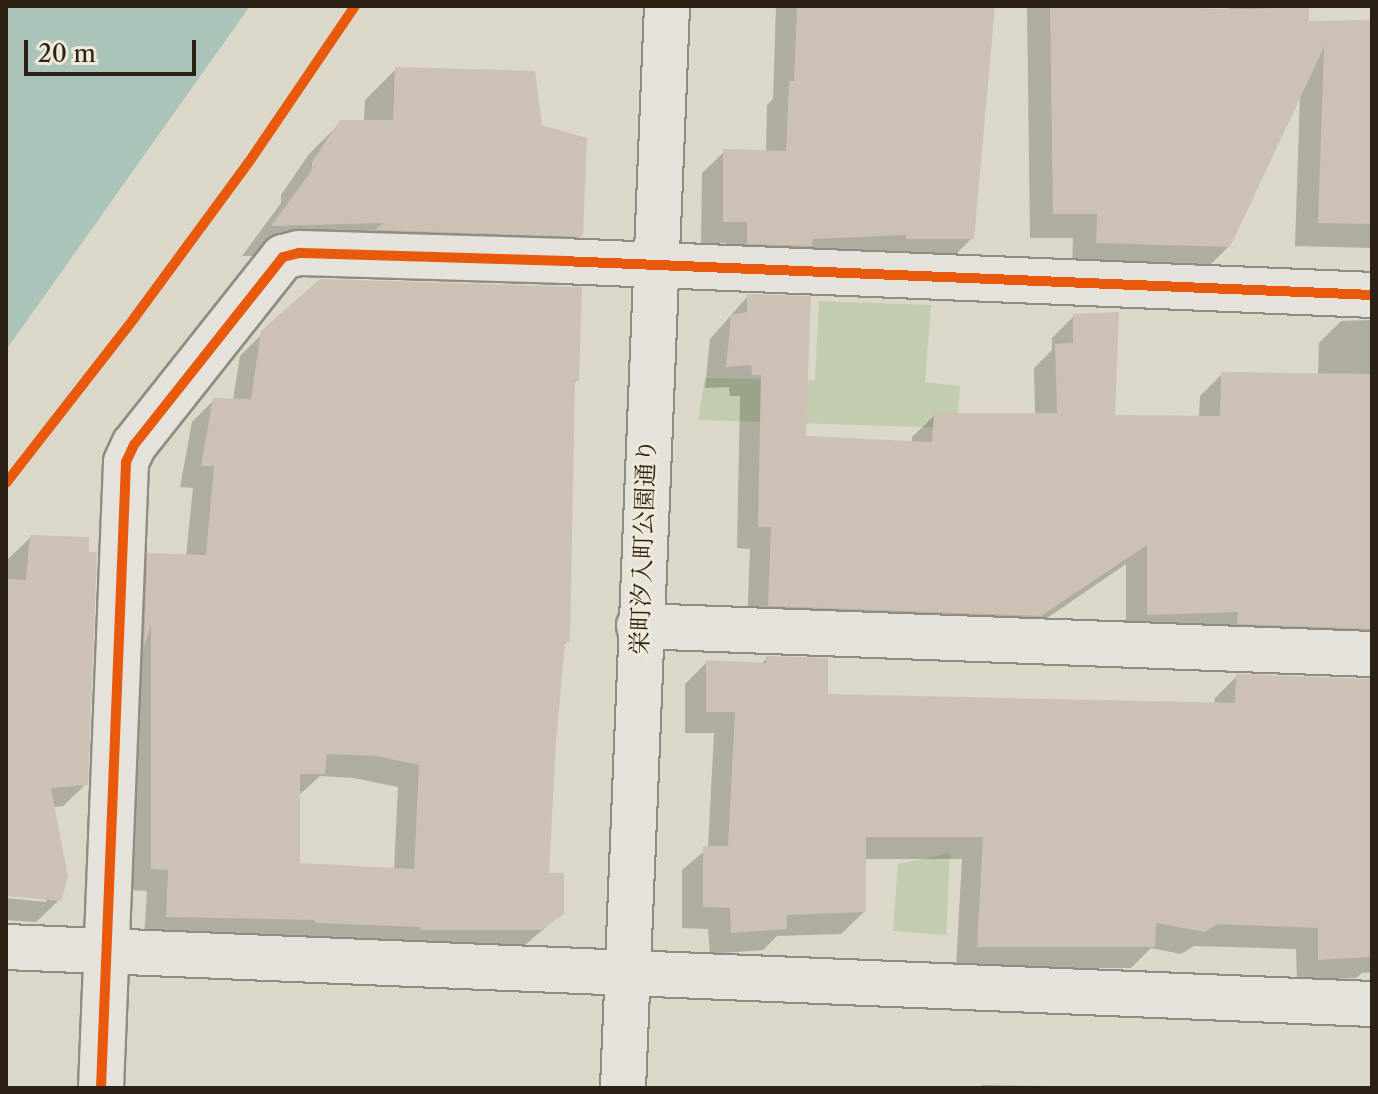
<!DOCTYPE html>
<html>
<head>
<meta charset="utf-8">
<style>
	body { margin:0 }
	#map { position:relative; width:1378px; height:1094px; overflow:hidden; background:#dbd8c9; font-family:"Libre Caslon Text","Noto Serif JP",serif }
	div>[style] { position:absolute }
	.green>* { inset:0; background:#c2ccae }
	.water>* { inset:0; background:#aac4b9 }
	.shadow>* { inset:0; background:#0003 }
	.building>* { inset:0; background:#cdc1b6 }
	.roads { filter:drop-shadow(2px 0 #8f8c82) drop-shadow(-2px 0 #8f8c82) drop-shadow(0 2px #8f8c82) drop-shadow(0 -2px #8f8c82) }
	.minor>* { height:44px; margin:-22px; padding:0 22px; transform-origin:22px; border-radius:22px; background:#e4e2db }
	.cycleway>* { height:10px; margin:-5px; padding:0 5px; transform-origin:5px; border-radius:5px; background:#e8590c }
	span { translate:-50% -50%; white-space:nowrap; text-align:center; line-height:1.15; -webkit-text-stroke:6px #ede8d7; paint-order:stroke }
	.street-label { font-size:24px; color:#2b2014 }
	.frame { position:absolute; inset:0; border:8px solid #2b2014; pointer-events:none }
	.scale { position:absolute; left:24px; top:40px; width:172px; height:36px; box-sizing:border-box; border:4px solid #2b2014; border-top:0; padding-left:10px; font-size:24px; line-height:28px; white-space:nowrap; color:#2b2014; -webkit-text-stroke:6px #ede8d7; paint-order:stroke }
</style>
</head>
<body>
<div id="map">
	<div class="green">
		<div style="clip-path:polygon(819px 301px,931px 305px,925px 382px,960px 386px,957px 428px,698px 420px,705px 378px,815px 380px)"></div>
		<div style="clip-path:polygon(950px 853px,946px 935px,893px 931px,898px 864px)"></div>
	</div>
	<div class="water">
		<div style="clip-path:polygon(6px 6px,250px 6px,6px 350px)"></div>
	</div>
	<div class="shadow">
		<div style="clip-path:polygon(776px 6px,993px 6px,972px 238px,950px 260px,726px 265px,726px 243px,701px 243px,702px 173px,724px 152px,766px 152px,767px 105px,773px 99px)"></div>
		<div style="clip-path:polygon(1027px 6px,1228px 11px,1229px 6px,1307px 6px,1307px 23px,1372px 22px,1372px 248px,1295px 246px,1300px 94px,1229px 246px,1204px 271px,1072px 267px,1073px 238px,1030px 238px)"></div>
		<div style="clip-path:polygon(396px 69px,540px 126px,581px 236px,550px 267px,354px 253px,242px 256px,281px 203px,281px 195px,309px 154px,341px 122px,364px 122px,365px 100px)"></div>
		<div style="clip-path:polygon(748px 296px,804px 438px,912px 443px,912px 437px,935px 415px,1035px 415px,1034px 368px,1052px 350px,1052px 338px,1074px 316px,1113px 417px,1199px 418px,1200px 396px,1222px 374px,1318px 375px,1319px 343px,1341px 321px,1372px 320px,1372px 664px,1126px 636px,1126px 564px,1018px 638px,747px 627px,750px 549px,737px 548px,740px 396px,730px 396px,729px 387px,705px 388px,710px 339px)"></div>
		<div style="clip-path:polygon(evenodd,263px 333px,577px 380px,572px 385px,568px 641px,562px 647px,554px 742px,547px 875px,562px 913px,517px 952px,144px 939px,147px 891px,129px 890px,126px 578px,148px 555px,186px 556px,193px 488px,180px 487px,192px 422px,214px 400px,233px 400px,240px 356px,263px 333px,320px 776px,353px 778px,398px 787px,394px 870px,298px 865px,298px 796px,320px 776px)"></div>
		<div style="clip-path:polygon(31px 537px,86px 784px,63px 806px,53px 807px,59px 900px,36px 922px,6px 920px,6px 898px,46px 902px,46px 898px,6px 894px,6px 581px,8px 559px)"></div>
		<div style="clip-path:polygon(767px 658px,826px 696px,1214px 705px,1215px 698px,1237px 676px,1372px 681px,1372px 972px,1362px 973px,1356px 978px,1297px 981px,1296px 949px,1194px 946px,1181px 954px,1151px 948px,1131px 968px,956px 968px,962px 859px,864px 859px,864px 912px,841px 934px,777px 936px,763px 950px,710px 954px,708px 929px,682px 928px,682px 870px,708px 848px,714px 733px,685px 733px,685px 684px,707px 662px,760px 665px)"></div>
		<div style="clip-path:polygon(982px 1085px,1050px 1086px,979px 1088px)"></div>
		<div style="clip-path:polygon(1158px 1086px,1214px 1087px,1214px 1088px,1156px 1088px)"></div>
	</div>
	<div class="building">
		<div style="clip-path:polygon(797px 6px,995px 6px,974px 239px,906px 239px,906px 235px,813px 239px,812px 246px,747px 244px,747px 222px,723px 222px,723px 149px,786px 151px,789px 81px,794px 81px)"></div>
		<div style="clip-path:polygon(1050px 6px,1251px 9px,1309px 6px,1309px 21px,1372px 20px,1372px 224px,1318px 223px,1324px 47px,1230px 247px,1096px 243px,1097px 214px,1053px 214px)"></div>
		<div style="clip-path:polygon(395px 67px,535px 71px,542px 125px,587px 138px,583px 237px,375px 230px,383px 223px,271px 226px,312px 170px,312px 162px,340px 120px,393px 120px)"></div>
		<div style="clip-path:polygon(evenodd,320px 279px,582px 287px,579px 381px,575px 380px,570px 642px,565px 642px,556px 742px,549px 873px,564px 873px,564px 914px,541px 930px,420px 930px,420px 927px,315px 923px,315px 920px,166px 917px,168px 870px,151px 869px,151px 625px,144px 647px,147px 553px,206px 555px,214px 466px,201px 466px,213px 398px,251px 399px,261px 331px,320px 279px,327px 754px,376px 756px,419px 765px,414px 869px,300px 863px,300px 774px,325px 774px,327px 754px)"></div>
		<div style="clip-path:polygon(747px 294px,811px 296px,806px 436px,932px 442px,934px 413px,1057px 413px,1055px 344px,1073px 343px,1073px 314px,1119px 312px,1115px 415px,1220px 416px,1221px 372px,1372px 374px,1372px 629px,1237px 624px,1238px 612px,1147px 615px,1147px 545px,1041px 616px,768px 606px,771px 527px,758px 527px,761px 375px,752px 375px,751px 365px,726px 367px,731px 315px,747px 312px)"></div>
		<div style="clip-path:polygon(30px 535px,89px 537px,89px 552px,97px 552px,88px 785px,51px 788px,68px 877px,61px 901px,6px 896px,6px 579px,26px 580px)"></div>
		<div style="clip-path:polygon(766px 656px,828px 658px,828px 694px,1235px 703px,1236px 674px,1372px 679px,1372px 957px,1318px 960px,1318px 928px,1218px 924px,1205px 932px,1156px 923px,1155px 947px,977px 947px,983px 837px,866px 837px,866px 912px,787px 915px,787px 929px,731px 933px,730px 908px,703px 907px,703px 846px,728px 846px,735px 712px,706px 712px,706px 660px,766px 663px)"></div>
	</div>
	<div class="roads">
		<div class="minor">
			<div style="left:639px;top:626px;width:734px;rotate:2.19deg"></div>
			<div style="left:6px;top:947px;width:1367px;rotate:2.39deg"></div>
			<div style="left:101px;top:1088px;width:626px;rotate:-87.71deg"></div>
			<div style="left:126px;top:462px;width:19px;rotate:-65deg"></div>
			<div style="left:134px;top:445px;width:240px;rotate:-51.6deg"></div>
			<div style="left:283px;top:257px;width:16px;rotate:-14deg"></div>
			<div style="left:299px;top:253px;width:263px;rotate:1.7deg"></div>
			<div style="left:562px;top:261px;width:811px;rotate:2.4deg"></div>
			<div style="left:623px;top:1088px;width:1083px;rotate:-87.67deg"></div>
		</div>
	</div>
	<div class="cycleway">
		<div style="left:6px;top:483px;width:210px;rotate:-52.1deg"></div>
		<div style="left:135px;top:317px;width:192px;rotate:-53.7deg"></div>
		<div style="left:249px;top:162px;width:189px;rotate:-55.8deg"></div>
		<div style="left:101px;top:1088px;width:626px;rotate:-87.71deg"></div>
		<div style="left:126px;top:462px;width:19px;rotate:-65deg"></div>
		<div style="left:134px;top:445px;width:240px;rotate:-51.6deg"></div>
		<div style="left:283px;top:257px;width:16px;rotate:-14deg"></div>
		<div style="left:299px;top:253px;width:263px;rotate:1.7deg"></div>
		<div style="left:562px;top:261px;width:811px;rotate:2.4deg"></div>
	</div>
	<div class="street-label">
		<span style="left:643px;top:547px;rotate:-88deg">栄町汐入町公園通り</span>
	</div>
	<div class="frame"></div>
	<div class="scale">20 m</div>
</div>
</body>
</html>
